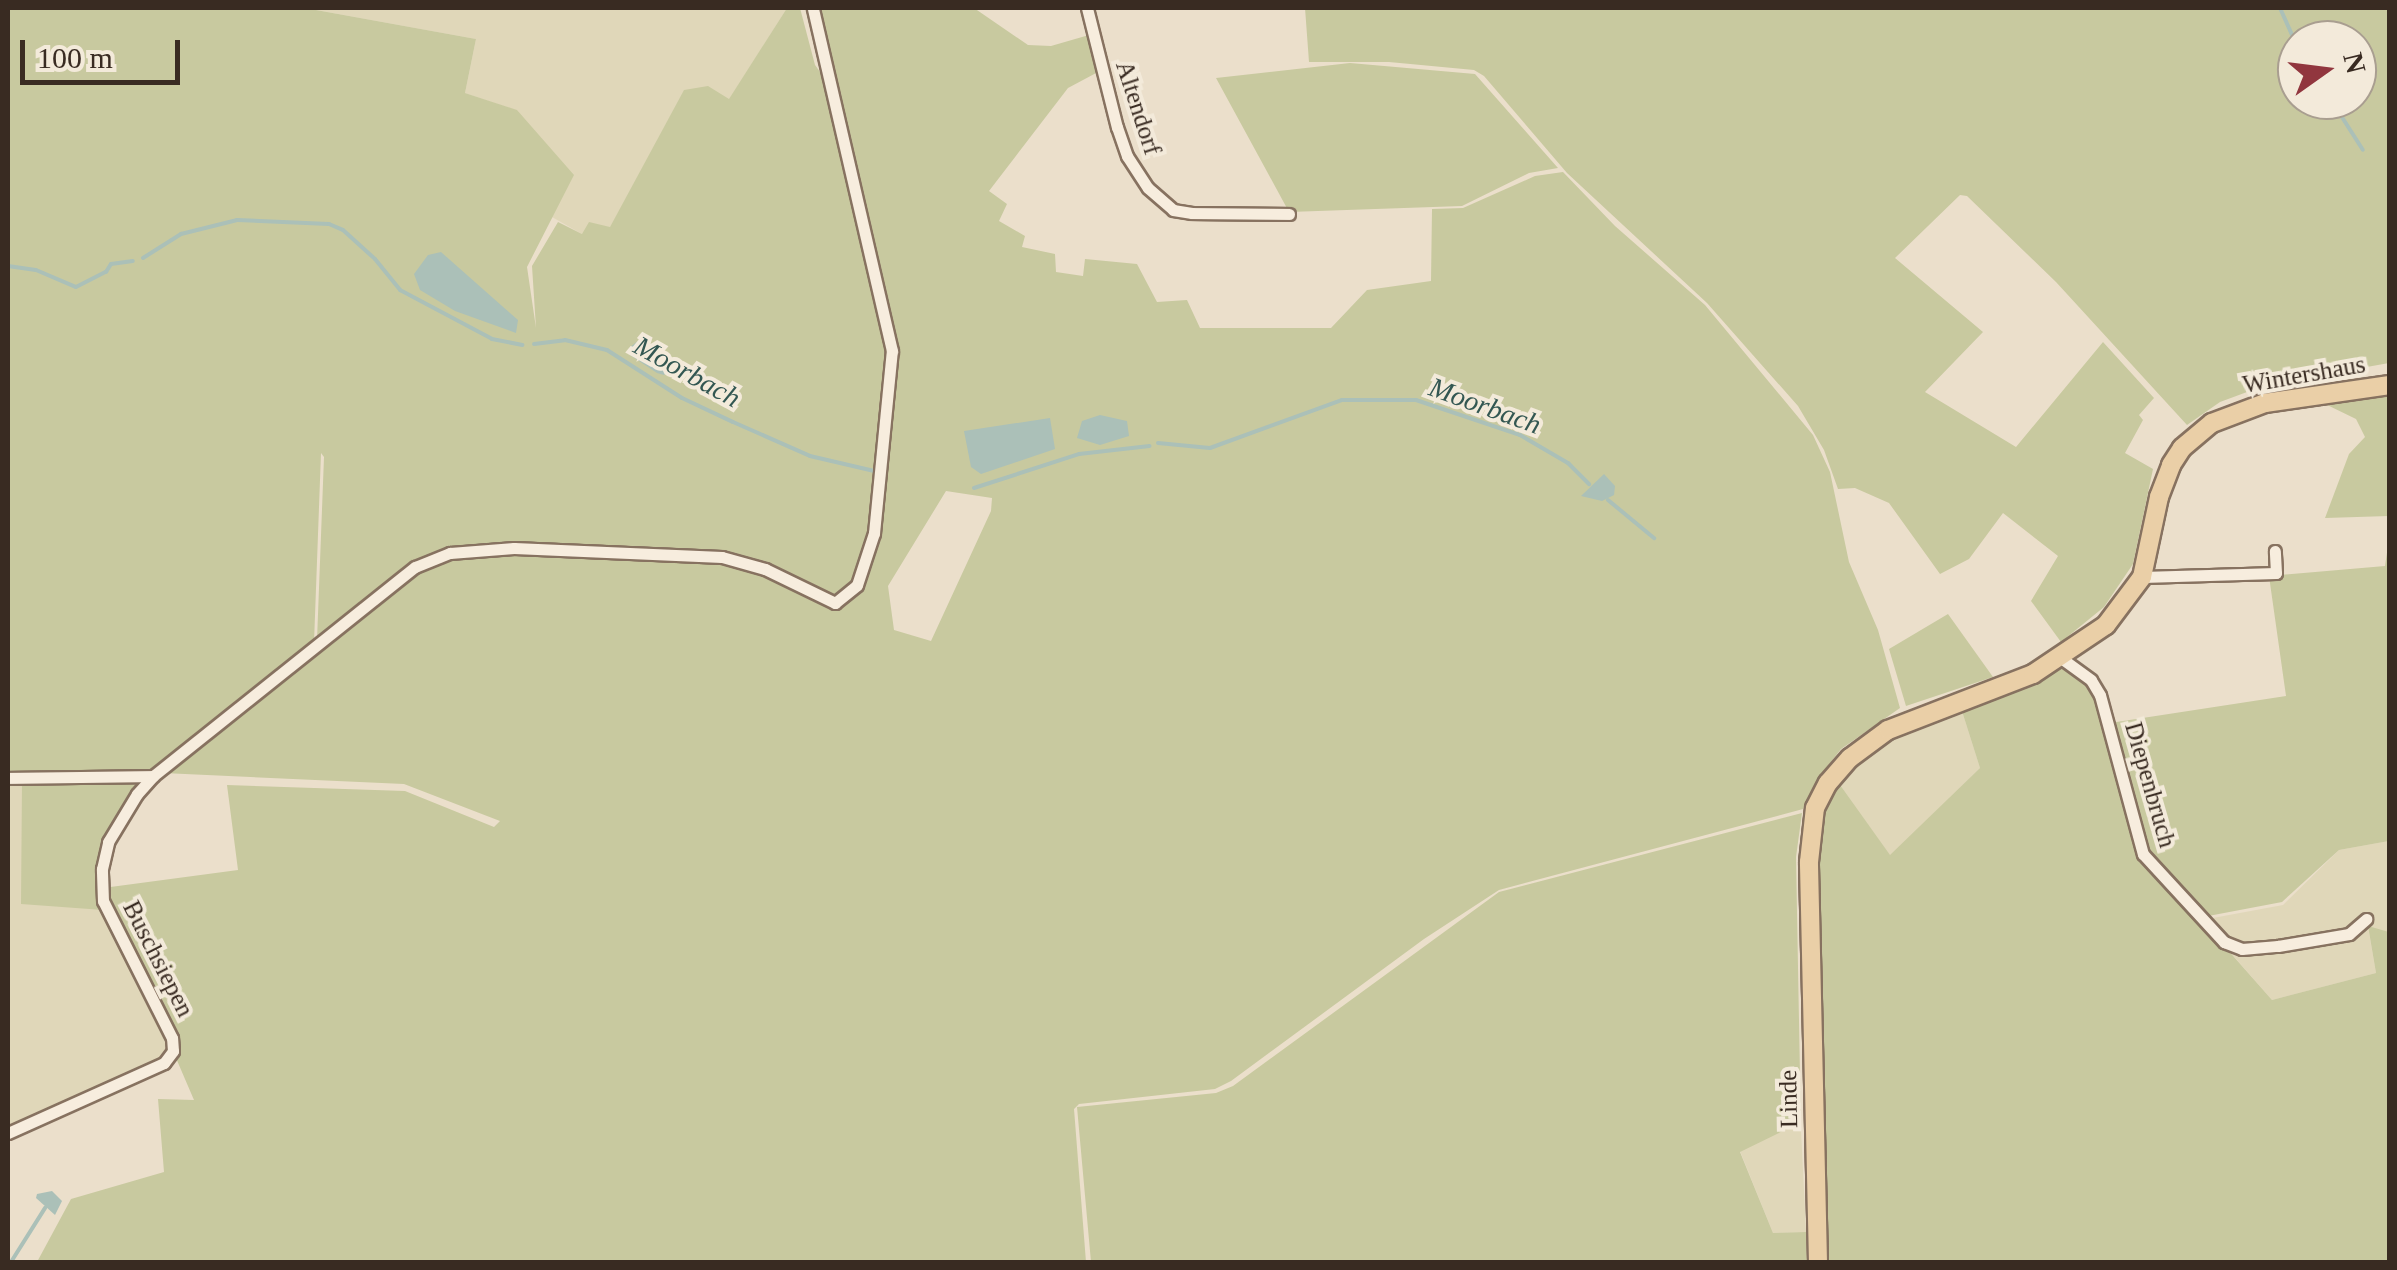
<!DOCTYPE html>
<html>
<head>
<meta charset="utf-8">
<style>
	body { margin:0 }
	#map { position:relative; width:2397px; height:1270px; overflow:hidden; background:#ebdfcb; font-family:"Times New Roman",serif }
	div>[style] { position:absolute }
	.farmland>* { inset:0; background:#e0d7b9 }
	.green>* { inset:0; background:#c8c99f }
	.water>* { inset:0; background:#abc0b8 }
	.stream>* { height:4px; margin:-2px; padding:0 2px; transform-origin:2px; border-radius:2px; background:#abc0b8 }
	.roads { filter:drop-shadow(2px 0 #877260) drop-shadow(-2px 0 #877260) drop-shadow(0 2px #877260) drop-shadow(0 -2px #877260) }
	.minor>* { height:11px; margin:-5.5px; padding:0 5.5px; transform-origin:5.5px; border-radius:5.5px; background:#f7edde }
	.primary>* { height:18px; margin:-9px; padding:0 9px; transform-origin:9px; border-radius:9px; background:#eacfa7 }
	span { translate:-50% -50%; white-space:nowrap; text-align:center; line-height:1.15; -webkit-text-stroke:8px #f3eada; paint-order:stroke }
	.street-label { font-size:25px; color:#392b22 }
	.water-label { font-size:28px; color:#335752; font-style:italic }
	.frame { position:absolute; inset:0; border:10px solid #392b22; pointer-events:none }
	.north { position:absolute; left:2277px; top:20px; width:100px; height:100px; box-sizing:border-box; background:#f3eada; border:2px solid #a99e90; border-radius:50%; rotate:76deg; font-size:28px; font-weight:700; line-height:40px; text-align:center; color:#392b22 }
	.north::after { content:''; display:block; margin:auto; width:35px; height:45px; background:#91363e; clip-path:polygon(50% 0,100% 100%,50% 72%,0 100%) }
	.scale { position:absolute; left:20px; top:40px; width:160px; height:45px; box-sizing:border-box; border:5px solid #392b22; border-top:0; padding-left:12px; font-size:30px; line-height:35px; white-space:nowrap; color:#392b22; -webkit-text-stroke:8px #f3eada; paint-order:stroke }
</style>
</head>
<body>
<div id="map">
	<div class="farmland">
		<div style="clip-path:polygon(305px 8px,787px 8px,729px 100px,684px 91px,610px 228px,582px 234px,552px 217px,518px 111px,465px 93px,476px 39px)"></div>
		<div style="clip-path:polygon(1961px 708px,1980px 768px,1890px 856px,1838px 782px,1884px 738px)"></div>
		<div style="clip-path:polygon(8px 781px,22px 781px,103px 910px,171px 1038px,168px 1057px,8px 1131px)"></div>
		<div style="clip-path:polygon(2389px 841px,2389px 932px,2368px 927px,2376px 973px,2272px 1000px,2202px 920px,2283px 905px,2339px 850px)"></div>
		<div style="clip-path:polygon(1791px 1126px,1801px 1130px,1806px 1232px,1773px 1233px,1740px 1151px)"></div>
	</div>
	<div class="green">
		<div style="clip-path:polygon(8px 8px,305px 8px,476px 39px,465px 93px,517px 110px,574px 175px,527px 267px,536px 328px,532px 266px,558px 222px,582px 234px,589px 222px,610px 227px,684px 90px,708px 86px,729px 99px,787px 8px,800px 8px,815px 65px,828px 83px,889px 353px,879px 474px,866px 551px,854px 578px,836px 595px,754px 561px,545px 546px,413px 563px,317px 640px,324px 457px,321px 453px,314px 643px,150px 772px,8px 775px)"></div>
		<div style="clip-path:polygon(evenodd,815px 8px,974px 8px,1028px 45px,1051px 46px,1089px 35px,1098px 72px,1068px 88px,989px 191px,1007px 204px,999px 221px,1025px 236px,1022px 247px,1055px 254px,1056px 272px,1083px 276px,1085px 259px,1137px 264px,1157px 302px,1187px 300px,1200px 328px,1331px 328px,1367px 290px,1431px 281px,1432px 209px,1463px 208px,1535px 176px,1563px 172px,1615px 226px,1705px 305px,1813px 435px,1830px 472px,1849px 562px,1878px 630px,1900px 708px,1841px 749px,1819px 777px,1803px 809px,1499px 890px,1424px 939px,1231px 1081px,1215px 1089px,1079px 1104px,1074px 1109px,1086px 1262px,37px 1262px,71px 1199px,164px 1172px,158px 1099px,194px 1100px,103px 888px,238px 870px,227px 785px,405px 791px,494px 827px,500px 821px,404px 784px,163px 773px,429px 563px,475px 552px,721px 560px,763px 572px,814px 598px,849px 599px,865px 582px,881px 517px,896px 352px,815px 8px,946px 491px,992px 498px,991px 511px,931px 641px,894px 630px,888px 586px,946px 491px)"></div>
		<div style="clip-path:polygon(evenodd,1305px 8px,2389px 8px,2389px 363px,2266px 385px,2220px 402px,2187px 425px,2056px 282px,1967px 196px,1960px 195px,1895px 258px,1983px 332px,1925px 392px,2016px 447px,2103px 342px,2154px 398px,2139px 415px,2143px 420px,2125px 453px,2153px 469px,2133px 564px,2104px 607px,2061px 642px,2031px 601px,2058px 556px,2003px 513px,1969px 559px,1940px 574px,1889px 503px,1855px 488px,1838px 489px,1824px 450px,1798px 406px,1707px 303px,1567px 173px,1484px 76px,1474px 70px,1389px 62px,1309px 62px,1305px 8px,2297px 40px,2357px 40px,2357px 100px,2297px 100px,2297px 40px)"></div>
		<div style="clip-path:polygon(1350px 63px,1475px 74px,1558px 168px,1529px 173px,1462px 206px,1289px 212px,1216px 78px)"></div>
		<div style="clip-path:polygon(2389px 394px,2389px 516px,2325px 518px,2349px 454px,2365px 437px,2356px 419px,2321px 402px)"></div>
		<div style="clip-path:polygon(2389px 539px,2389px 841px,2339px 850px,2282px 902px,2203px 917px,2151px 861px,2110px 723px,2286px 696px,2269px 576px,2385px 566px)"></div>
		<div style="clip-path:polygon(1948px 614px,1993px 677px,1906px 706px,1889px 649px)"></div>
		<div style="clip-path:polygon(2063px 661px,2095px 687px,2136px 846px,2272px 1000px,2376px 973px,2368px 926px,2389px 932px,2389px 1262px,1827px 1262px,1813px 936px,1813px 863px,1823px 810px,1838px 782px,1890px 855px,1980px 768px,1961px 708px)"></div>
		<div style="clip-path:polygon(146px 779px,102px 853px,103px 910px,21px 904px,22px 781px)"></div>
		<div style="clip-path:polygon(1802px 813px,1796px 857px,1801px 1130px,1791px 1127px,1740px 1152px,1773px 1233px,1806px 1232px,1807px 1262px,1091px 1262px,1077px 1107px,1216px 1093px,1233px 1086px,1499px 892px)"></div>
	</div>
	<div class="water">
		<div style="clip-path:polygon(441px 252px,518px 320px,516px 333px,455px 311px,420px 290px,414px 274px,428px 255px)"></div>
		<div style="clip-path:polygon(639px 340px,660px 357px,672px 360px,673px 367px,664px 375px,657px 373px,630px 355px,629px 348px)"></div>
		<div style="clip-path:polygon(1100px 415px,1127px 421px,1129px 436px,1100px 445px,1077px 438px,1082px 421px)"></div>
		<div style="clip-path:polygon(1050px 418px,1055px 449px,981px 474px,971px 467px,964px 431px)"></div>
		<div style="clip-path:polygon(1604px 474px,1615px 486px,1614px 495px,1602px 501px,1581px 496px)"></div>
		<div style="clip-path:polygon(52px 1191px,62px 1201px,55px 1215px,36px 1198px,37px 1194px)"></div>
	</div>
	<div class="stream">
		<div style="left:2280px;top:8px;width:42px;rotate:65.9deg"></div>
		<div style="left:2331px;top:100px;width:59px;rotate:57.4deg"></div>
		<div style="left:143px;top:258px;width:45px;rotate:-32.3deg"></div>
		<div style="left:181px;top:234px;width:58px;rotate:-14deg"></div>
		<div style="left:237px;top:220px;width:92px;rotate:2.5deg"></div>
		<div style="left:329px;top:224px;width:15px;rotate:23deg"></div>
		<div style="left:343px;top:230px;width:43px;rotate:42.2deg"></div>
		<div style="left:375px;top:259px;width:40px;rotate:51deg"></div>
		<div style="left:400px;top:290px;width:104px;rotate:28deg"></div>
		<div style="left:492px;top:339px;width:31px;rotate:11deg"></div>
		<div style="left:8px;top:266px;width:28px;rotate:8deg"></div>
		<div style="left:36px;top:270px;width:43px;rotate:23deg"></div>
		<div style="left:76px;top:287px;width:34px;rotate:-27deg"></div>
		<div style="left:106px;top:272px;width:9px;rotate:-58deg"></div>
		<div style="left:111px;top:264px;width:22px;rotate:-8deg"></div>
		<div style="left:534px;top:344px;width:31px;rotate:-7deg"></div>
		<div style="left:565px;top:340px;width:43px;rotate:13.4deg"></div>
		<div style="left:607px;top:350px;width:89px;rotate:32.6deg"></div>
		<div style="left:682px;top:398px;width:56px;rotate:25.2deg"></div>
		<div style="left:733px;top:422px;width:84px;rotate:23.8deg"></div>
		<div style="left:810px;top:456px;width:66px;rotate:13.2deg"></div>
		<div style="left:1158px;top:443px;width:52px;rotate:5.5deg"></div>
		<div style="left:1210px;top:448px;width:140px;rotate:-20deg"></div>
		<div style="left:1342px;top:400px;width:74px"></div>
		<div style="left:1416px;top:400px;width:110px;rotate:18.6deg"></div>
		<div style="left:1520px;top:435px;width:56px;rotate:30.3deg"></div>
		<div style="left:1568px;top:463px;width:30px;rotate:45deg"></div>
		<div style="left:974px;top:488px;width:110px;rotate:-17.9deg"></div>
		<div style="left:1079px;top:454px;width:71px;rotate:-6.4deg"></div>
		<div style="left:1608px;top:500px;width:60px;rotate:39.6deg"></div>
		<div style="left:11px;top:1262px;width:64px;rotate:-57.8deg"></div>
	</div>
	<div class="roads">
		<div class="minor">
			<div style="left:1087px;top:8px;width:123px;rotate:75.9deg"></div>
			<div style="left:1117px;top:127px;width:31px;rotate:71deg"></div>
			<div style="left:1127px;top:156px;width:38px;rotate:57deg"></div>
			<div style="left:1148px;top:188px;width:33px;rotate:41deg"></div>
			<div style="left:1173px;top:210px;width:19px;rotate:9deg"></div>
			<div style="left:1192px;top:213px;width:97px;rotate:0.6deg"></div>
			<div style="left:2142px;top:577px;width:134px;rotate:-1.7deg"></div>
			<div style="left:2276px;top:573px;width:22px;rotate:-93deg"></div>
			<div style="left:2061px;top:658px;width:37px;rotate:36deg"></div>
			<div style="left:2091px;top:680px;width:17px;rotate:59deg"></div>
			<div style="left:2100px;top:695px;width:165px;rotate:74.9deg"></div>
			<div style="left:2143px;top:854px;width:120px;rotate:47.4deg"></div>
			<div style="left:2224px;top:942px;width:19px;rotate:21deg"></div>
			<div style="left:2242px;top:949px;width:36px;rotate:-5deg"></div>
			<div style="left:2278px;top:946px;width:72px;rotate:-9.6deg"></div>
			<div style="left:2349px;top:934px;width:23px;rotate:-41deg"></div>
			<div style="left:8px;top:778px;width:145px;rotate:-0.8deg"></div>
			<div style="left:8px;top:1133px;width:171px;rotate:-24.2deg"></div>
			<div style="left:164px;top:1063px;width:15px;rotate:-53deg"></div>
			<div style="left:173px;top:1051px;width:13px;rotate:-94deg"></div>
			<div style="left:172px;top:1038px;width:153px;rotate:-116.7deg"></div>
			<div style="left:103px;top:901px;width:32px;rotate:-92deg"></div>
			<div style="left:102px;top:869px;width:28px;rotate:-77deg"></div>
			<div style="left:108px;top:842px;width:56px;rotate:-58.9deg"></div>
			<div style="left:137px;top:794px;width:24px;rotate:-48deg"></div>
			<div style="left:153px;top:776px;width:335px;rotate:-38.6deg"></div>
			<div style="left:415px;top:567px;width:38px;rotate:-22deg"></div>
			<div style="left:450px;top:553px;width:64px;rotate:-4.5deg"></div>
			<div style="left:514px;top:548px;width:208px;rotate:2.5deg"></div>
			<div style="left:722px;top:557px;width:45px;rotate:15.6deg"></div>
			<div style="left:765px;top:569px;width:78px;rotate:25.9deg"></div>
			<div style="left:835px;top:603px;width:28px;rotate:-39deg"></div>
			<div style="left:857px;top:585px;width:55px;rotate:-71.9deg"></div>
			<div style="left:874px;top:533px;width:183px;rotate:-84.4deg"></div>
			<div style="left:892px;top:351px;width:352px;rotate:-103deg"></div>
		</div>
		<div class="primary">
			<div style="left:1818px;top:1262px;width:400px;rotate:-91.3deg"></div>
			<div style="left:1809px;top:862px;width:54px;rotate:-83.7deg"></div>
			<div style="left:1815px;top:808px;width:28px;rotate:-63deg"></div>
			<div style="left:1828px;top:783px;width:33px;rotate:-49deg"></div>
			<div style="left:1850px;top:758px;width:47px;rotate:-36.4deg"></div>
			<div style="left:1888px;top:730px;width:155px;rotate:-21.1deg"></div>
			<div style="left:2033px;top:674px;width:88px;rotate:-33.9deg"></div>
			<div style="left:2106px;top:625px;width:60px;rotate:-53.1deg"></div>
			<div style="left:2142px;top:577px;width:82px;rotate:-78deg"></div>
			<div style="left:2159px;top:497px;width:34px;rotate:-69deg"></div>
			<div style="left:2171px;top:465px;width:20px;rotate:-57deg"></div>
			<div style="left:2182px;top:448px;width:39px;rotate:-40deg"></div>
			<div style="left:2212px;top:423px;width:57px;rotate:-20.7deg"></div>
			<div style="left:2265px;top:403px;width:126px;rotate:-8.2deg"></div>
		</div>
	</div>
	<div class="street-label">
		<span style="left:1138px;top:108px;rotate:72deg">Altendorf</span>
		<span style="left:2304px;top:375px;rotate:-10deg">Wintershaus</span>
		<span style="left:2150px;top:785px;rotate:74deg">Diepenbruch</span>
		<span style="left:158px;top:959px;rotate:63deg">Buschsiepen</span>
		<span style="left:1789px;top:1099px;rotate:-91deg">Linde</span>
	</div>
	<div class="water-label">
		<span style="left:687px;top:372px;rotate:29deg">Moorbach</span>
		<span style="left:1485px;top:406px;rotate:20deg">Moorbach</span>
	</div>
	<div class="frame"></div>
	<div class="north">N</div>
	<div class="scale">100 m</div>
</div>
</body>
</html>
